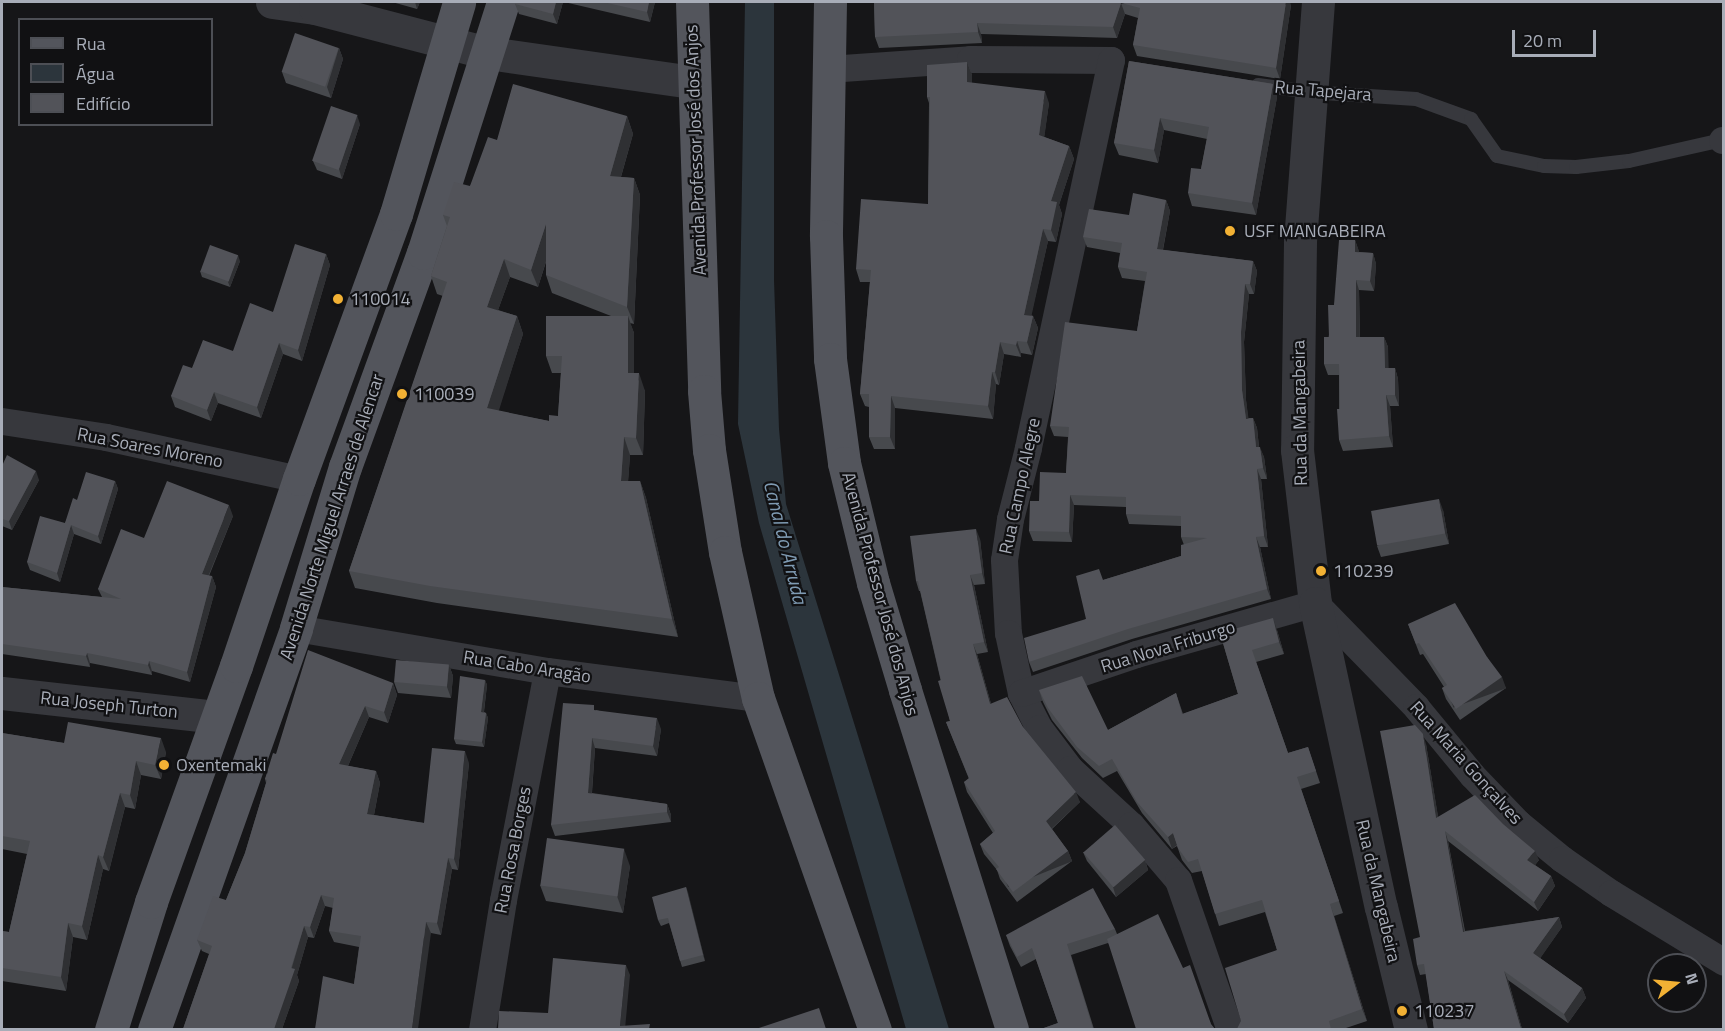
<!DOCTYPE html>
<meta charset="utf-8">
<style>
body{margin:0}
#map{position:relative;width:1725px;height:1031px;overflow:hidden;background:#161618;font-family:"Titillium Web",sans-serif}
div>[style]{position:absolute}
.water>*{inset:0;background:#2c353c}
.service>*{height:14px;margin:-7px;padding:0 7px;transform-origin:7px;border-radius:7px;background:#37383d}
.minor>*{height:27px;margin:-13.5px;padding:0 13.5px;transform-origin:13.5px;border-radius:13.5px;background:#37383d}
.tertiary>*{height:33px;margin:-16.5px;padding:0 16.5px;transform-origin:16.5px;border-radius:16.5px;background:#37383d}
.primary>*{height:33px;margin:-16.5px;padding:0 16.5px;transform-origin:16.5px;border-radius:16.5px;background:#53555c}
.wall>*{inset:0;background:#47494d}
.shaded-wall>*{inset:0;background:#2f3033;transform-origin:0 0}
.building>*{inset:0;background:#525359;transform-origin:0 0}
.dots>*{width:16px;height:16px;translate:-50% -50%;box-sizing:border-box;border:3px solid #111113;border-radius:50%}
span{translate:-50% -50%;white-space:nowrap;text-align:center;line-height:1.15;-webkit-text-stroke:4.5px #111113;paint-order:stroke}
.street-label{font-size:18px;color:#a8adb8}
.poi-label{font-size:18px;color:#a8adb8}
.left{translate:0 -50%;text-align:left}
.water-label{font-size:20px;color:#7f9bb3;font-style:italic}
.frame{position:absolute;inset:0;border:3px solid #a8adb8;pointer-events:none}
.legend{position:absolute;left:18px;top:18px;width:195px;height:108px;box-sizing:border-box;background:#111113;border:2px solid #4d4f55;margin:0;padding:8px 10px;list-style:none;font-size:18px;color:#a8adb8}
.legend li{display:flex;align-items:center;gap:12px;height:30px}
.legend b{width:30px;border:2px solid #4d4f55}
.north{position:absolute;left:1647px;top:953px;width:60px;height:60px;box-sizing:border-box;background:#111113;border:2px solid #4d4f55;border-radius:50%;rotate:74deg;font-size:16px;font-weight:700;line-height:24px;text-align:center;color:#a8adb8}
.north::after{content:'';display:block;margin:auto;width:21px;height:27px;background:#f2b134;clip-path:polygon(50% 0,100% 100%,50% 72%,0 100%)}
.scale{position:absolute;left:1512px;top:30px;width:84px;height:27px;box-sizing:border-box;border:3px solid #a8adb8;border-top:0;padding-left:8px;font-size:18px;line-height:21px;white-space:nowrap;color:#a8adb8;-webkit-text-stroke:4px #111113;paint-order:stroke}
</style>
<div id="map">
<div class="water">
<i style="clip-path:polygon(745px 2px,774px 2px,774px 280px,779px 429px,786px 504px,949px 1029px,906px 1029px,759px 523px,738px 424px)"></i>
</div>
<div class="service">
<i style="left:1258px;top:85px;width:51px;rotate:7.8deg"></i>
<i style="left:1309px;top:92px;width:107px;rotate:3.7deg"></i>
<i style="left:1416px;top:99px;width:59px;rotate:20deg"></i>
<i style="left:1471px;top:119px;width:45px;rotate:54.9deg"></i>
<i style="left:1497px;top:156px;width:48px;rotate:12deg"></i>
<i style="left:1544px;top:166px;width:32px;rotate:2deg"></i>
<i style="left:1576px;top:167px;width:53px;rotate:-6.5deg"></i>
<i style="left:1629px;top:161px;width:95px;rotate:-12.7deg"></i>
</div>
<div class="minor">
<i style="left:828px;top:69px;width:142px;rotate:-4deg"></i>
<i style="left:970px;top:59px;width:141px;rotate:0.4deg"></i>
<i style="left:1111px;top:60px;width:397px;rotate:102.1deg"></i>
<i style="left:1028px;top:448px;width:73px;rotate:104.2deg"></i>
<i style="left:1010px;top:519px;width:41px;rotate:98.3deg"></i>
<i style="left:1004px;top:560px;width:73px;rotate:86.9deg"></i>
<i style="left:1008px;top:633px;width:61px;rotate:77.8deg"></i>
<i style="left:1021px;top:693px;width:39px;rotate:63deg"></i>
<i style="left:1039px;top:728px;width:51px;rotate:52.9deg"></i>
<i style="left:1070px;top:769px;width:83px;rotate:42.6deg"></i>
<i style="left:1131px;top:825px;width:72px;rotate:49.5deg"></i>
<i style="left:1178px;top:880px;width:159px;rotate:70.9deg"></i>
<i style="left:1722px;top:140px;width:2px"></i>
<i style="left:2px;top:421px;width:105px;rotate:8.7deg"></i>
<i style="left:106px;top:437px;width:198px;rotate:12.3deg"></i>
<i style="left:296px;top:628px;width:255px;rotate:9.7deg"></i>
<i style="left:547px;top:671px;width:213px;rotate:7.3deg"></i>
<i style="left:1021px;top:693px;width:121px;rotate:-18.7deg"></i>
<i style="left:1136px;top:654px;width:186px;rotate:-15.9deg"></i>
<i style="left:1315px;top:603px;width:145px;rotate:45.8deg"></i>
<i style="left:1416px;top:707px;width:88px;rotate:50.5deg"></i>
<i style="left:1472px;top:775px;width:66px;rotate:46.2deg"></i>
<i style="left:1518px;top:823px;width:57px;rotate:39.3deg"></i>
<i style="left:1562px;top:859px;width:60px;rotate:34.8deg"></i>
<i style="left:1611px;top:893px;width:132px;rotate:31.4deg"></i>
<i style="left:482px;top:1030px;width:132px;rotate:-80.8deg"></i>
<i style="left:503px;top:900px;width:233px;rotate:-79.1deg"></i>
</div>
<div class="tertiary">
<i style="left:272px;top:2px;width:43px;rotate:7.9deg"></i>
<i style="left:315px;top:8px;width:179px;rotate:14.6deg"></i>
<i style="left:488px;top:53px;width:207px;rotate:8.1deg"></i>
<i style="left:1318px;top:2px;width:241px;rotate:94.3deg"></i>
<i style="left:1300px;top:242px;width:208px;rotate:90.8deg"></i>
<i style="left:1297px;top:450px;width:154px;rotate:83.3deg"></i>
<i style="left:1315px;top:603px;width:311px;rotate:77.8deg"></i>
<i style="left:1381px;top:907px;width:127px;rotate:76.3deg"></i>
<i style="left:2px;top:693px;width:215px;rotate:6.4deg"></i>
</div>
<div class="primary">
<i style="left:692px;top:2px;width:389px;rotate:88.2deg"></i>
<i style="left:704px;top:391px;width:59px;rotate:85.2deg"></i>
<i style="left:709px;top:450px;width:103px;rotate:81.1deg"></i>
<i style="left:725px;top:552px;width:150px;rotate:77.3deg"></i>
<i style="left:758px;top:698px;width:352px;rotate:70.6deg"></i>
<i style="left:830px;top:2px;width:234px;rotate:91deg"></i>
<i style="left:826px;top:236px;width:123px;rotate:88.1deg"></i>
<i style="left:830px;top:359px;width:105px;rotate:82.3deg"></i>
<i style="left:844px;top:463px;width:123px;rotate:76.4deg"></i>
<i style="left:873px;top:583px;width:112px;rotate:73.3deg"></i>
<i style="left:905px;top:690px;width:356px;rotate:72.5deg"></i>
<i style="left:111px;top:1030px;width:134px;rotate:-72.6deg"></i>
<i style="left:151px;top:902px;width:251px;rotate:-70.2deg"></i>
<i style="left:236px;top:666px;width:197px;rotate:-71.4deg"></i>
<i style="left:299px;top:479px;width:282px;rotate:-69.9deg"></i>
<i style="left:396px;top:214px;width:221px;rotate:-73.4deg"></i>
<i style="left:154px;top:1030px;width:426px;rotate:-70.5deg"></i>
<i style="left:296px;top:628px;width:168px;rotate:-73.1deg"></i>
<i style="left:345px;top:467px;width:228px;rotate:-70deg"></i>
<i style="left:423px;top:253px;width:263px;rotate:-72.3deg"></i>
</div>
<div class="wall">
<i style="clip-path:polygon(392px 2px,420px 2px,417px 9px)"></i>
<i style="clip-path:polygon(563px 2px,557px 24px,519px 14px,515px 4px)"></i>
<i style="clip-path:polygon(564px 2px,655px 2px,650px 22px)"></i>
<i style="clip-path:polygon(874px 2px,1291px 5px,1280px 79px,1137px 56px,1133px 45px,1138px 18px,1125px 14px,1117px 38px,981px 34px,982px 43px,879px 48px,875px 37px)"></i>
<i style="clip-path:polygon(339px 48px,343px 59px,331px 98px,286px 83px,282px 72px)"></i>
<i style="clip-path:polygon(1129px 61px,1273px 84px,1277px 97px,1256px 215px,1192px 206px,1188px 193px,1201px 169px,1207px 139px,1164px 130px,1158px 163px,1119px 155px,1114px 143px)"></i>
<i style="clip-path:polygon(967px 62px,972px 75px,972px 83px,1049px 103px,1044px 137px,1069px 146px,1074px 159px,1059px 205px,1062px 214px,1056px 242px,1048px 241px,1031px 315px,1033px 316px,1038px 328px,1032px 355px,1021px 353px,1021px 357px,1004px 354px,999px 385px,996px 384px,993px 419px,895px 408px,895px 449px,874px 449px,869px 437px,869px 407px,865px 406px,860px 394px,870px 282px,860px 282px,856px 269px,928px 204px,929px 103px,927px 97px)"></i>
<i style="clip-path:polygon(evenodd,627px 116px,633px 134px,621px 177px,634px 178px,640px 195px,634px 324px,630px 323px,634px 333px,634px 373px,645px 391px,643px 455px,630px 455px,628px 481px,640px 481px,646px 498px,678px 637px,437px 603px,355px 588px,349px 571px,443px 296px,437px 294px,431px 276px,447px 226px,443px 215px,470px 186px,497px 140px,627px 116px,546px 262px,546px 275px,552px 293px,611px 316px,546px 356px,552px 373px,561px 373px,558px 416px,549px 421px,498px 411px,523px 334px,517px 316px,498px 310px,510px 277px,538px 287px,546px 262px)"></i>
<i style="clip-path:polygon(360px 124px,342px 179px,317px 170px,313px 161px)"></i>
<i style="clip-path:polygon(1166px 200px,1170px 211px,1163px 250px,1253px 261px,1257px 271px,1254px 294px,1249px 294px,1244px 342px,1246px 400px,1248px 418px,1253px 418px,1257px 428px,1259px 447px,1264px 457px,1267px 479px,1261px 479px,1268px 547px,1260px 547px,1271px 599px,1132px 639px,1033px 672px,1029px 662px,1086px 619px,1103px 580px,1181px 556px,1184px 545px,1181px 537px,1181px 526px,1129px 524px,1126px 514px,1126px 507px,1074px 505px,1072px 542px,1033px 541px,1029px 531px,1039px 501px,1066px 473px,1068px 437px,1054px 436px,1050px 426px,1137px 331px,1145px 281px,1122px 278px,1118px 267px,1120px 253px,1087px 247px,1083px 237px,1129px 215px)"></i>
<i style="clip-path:polygon(1355px 240px,1359px 252px,1373px 253px,1376px 264px,1374px 291px,1359px 290px,1360px 337px,1384px 337px,1388px 347px,1388px 368px,1395px 368px,1398px 379px,1399px 406px,1390px 406px,1393px 447px,1343px 451px,1339px 440px,1339px 375px,1328px 375px,1324px 364px,1334px 305px)"></i>
<i style="clip-path:polygon(326px 254px,330px 265px,302px 361px,283px 354px,261px 418px,218px 403px,211px 421px,175px 407px,171px 396px,192px 368px,233px 351px,273px 312px)"></i>
<i style="clip-path:polygon(240px 261px,230px 287px,202px 277px,200px 271px)"></i>
<i style="clip-path:polygon(2px 466px,39px 480px,12px 530px,2px 526px)"></i>
<i style="clip-path:polygon(115px 481px,118px 489px,101px 544px,74px 534px,60px 582px,30px 570px,27px 562px,65px 523px,77px 500px)"></i>
<i style="clip-path:polygon(1443px 510px,1449px 544px,1381px 557px,1377px 546px)"></i>
<i style="clip-path:polygon(233px 516px,209px 576px,212px 576px,216px 587px,190px 682px,152px 671px,152px 675px,90px 663px,90px 667px,2px 654px,2px 587px,102px 597px,98px 589px,144px 538px)"></i>
<i style="clip-path:polygon(980px 539px,985px 584px,974px 585px,988px 652px,977px 654px,991px 704px,1023px 727px,1080px 802px,1052px 829px,1068px 851px,1072px 861px,1017px 902px,1000px 879px,997px 870px,984px 854px,980px 844px,993px 833px,967px 792px,964px 782px,969px 779px,946px 722px,950px 721px,920px 591px,919px 591px,916px 581px)"></i>
<i style="clip-path:polygon(1408px 624px,1487px 657px,1506px 688px,1460px 720px,1446px 699px,1442px 688px,1444px 687px,1423px 654px,1420px 655px)"></i>
<i style="clip-path:polygon(1277px 630px,1284px 654px,1256px 662px,1288px 753px,1308px 747px,1320px 783px,1301px 789px,1343px 913px,1334px 916px,1367px 1021px,1343px 1029px,1235px 1029px,1237px 1029px,1277px 950px,1265px 912px,1219px 926px,1202px 871px,1192px 873px,1182px 860px,1177px 846px,1172px 849px,1142px 813px,1117px 771px,1103px 778px,1082px 758px,1052px 720px,1043px 702px,1039px 690px,1108px 730px,1176px 693px,1183px 714px,1238px 694px,1220px 633px)"></i>
<i style="clip-path:polygon(449px 665px,453px 676px,451px 698px,398px 693px,394px 682px)"></i>
<i style="clip-path:polygon(485px 680px,487px 685px,484px 712px,486px 713px,488px 718px,484px 747px,456px 744px,454px 739px)"></i>
<i style="clip-path:polygon(393px 683px,397px 695px,388px 723px,369px 717px,348px 766px,376px 771px,380px 783px,374px 815px,424px 823px,469px 763px,458px 870px,452px 869px,441px 935px,431px 933px,354px 984px,359px 947px,334px 942px,329px 931px,333px 908px,325px 906px,314px 938px,308px 937px,297px 975px,299px 981px,282px 1029px,183px 1029px,209px 954px,202px 951px,197px 940px,226px 900px,245px 853px,266px 783px,265px 779px,276px 754px)"></i>
<i style="clip-path:polygon(596px 710px,661px 729px,657px 756px,595px 748px,592px 793px,667px 804px,671px 815px,671px 822px,555px 836px,551px 825px)"></i>
<i style="clip-path:polygon(2px 733px,64px 743px,166px 752px,161px 779px,141px 775px,135px 809px,125px 807px,109px 871px,103px 869px,87px 940px,73px 937px,66px 991px,2px 981px,2px 931px,9px 932px,27px 854px,2px 849px)"></i>
<i style="clip-path:polygon(1426px 744px,1438px 817px,1539px 860px,1535px 865px,1551px 876px,1555px 886px,1538px 911px,1448px 841px,1465px 931px,1559px 917px,1562px 927px,1540px 958px,1582px 988px,1586px 998px,1568px 1023px,1508px 980px,1522px 1029px,1434px 1029px,1426px 974px,1420px 975px,1417px 965px,1420px 937px)"></i>
<i style="clip-path:polygon(1083px 852px,1145px 860px,1148px 870px,1116px 897px,1087px 861px)"></i>
<i style="clip-path:polygon(630px 866px,623px 913px,546px 901px,540px 885px)"></i>
<i style="clip-path:polygon(686px 887px,705px 961px,682px 967px,669px 923px,661px 926px,658px 920px)"></i>
<i style="clip-path:polygon(1115px 929px,1117px 934px,1183px 968px,1211px 1024px,1108px 943px,1071px 955px,1094px 1029px,1041px 1029px,1058px 1023px,1036px 959px,1021px 967px,1010px 946px,1006px 935px)"></i>
</div>
<div class="shaded-wall">
<i style="clip-path:polygon(415px 2px,420px 2px,417px 9px)"></i>
<i style="clip-path:polygon(556px 2px,563px 2px,557px 24px,553px 14px)"></i>
<i style="clip-path:polygon(649px 2px,655px 2px,650px 22px,647px 12px)"></i>
<i style="clip-path:polygon(1286px 2px,1290px 2px,1291px 5px,1280px 79px,1276px 68px)"></i>
<i style="clip-path:polygon(1121px 3px,1125px 14px,1117px 38px,1113px 27px)"></i>
<i style="clip-path:polygon(977px 23px,981px 34px,982px 43px,978px 32px)"></i>
<i style="clip-path:polygon(339px 48px,343px 59px,331px 98px,327px 87px)"></i>
<i style="clip-path:polygon(967px 62px,972px 75px,972px 95px,967px 82px)"></i>
<i style="clip-path:polygon(1273px 84px,1277px 97px,1256px 215px,1252px 203px)"></i>
<i style="clip-path:polygon(1045px 91px,1049px 103px,1043px 147px,1039px 135px)"></i>
<i style="clip-path:polygon(357px 115px,360px 124px,342px 179px,339px 169px)"></i>
<i style="clip-path:polygon(627px 116px,633px 134px,616px 194px,610px 176px)"></i>
<i style="clip-path:polygon(1160px 118px,1164px 130px,1158px 163px,1154px 150px)"></i>
<i style="clip-path:polygon(1069px 146px,1074px 159px,1059px 205px,1062px 214px,1056px 242px,1051px 230px,1051px 201px)"></i>
<i style="clip-path:polygon(634px 178px,640px 195px,634px 324px,627px 307px)"></i>
<i style="clip-path:polygon(1166px 200px,1170px 211px,1161px 259px,1157px 249px)"></i>
<i style="clip-path:polygon(546px 224px,552px 242px,538px 287px,531px 270px)"></i>
<i style="clip-path:polygon(1043px 229px,1048px 241px,1029px 327px,1024px 315px)"></i>
<i style="clip-path:polygon(1355px 240px,1359px 251px,1359px 262px,1355px 252px)"></i>
<i style="clip-path:polygon(1373px 253px,1376px 264px,1374px 291px,1370px 281px)"></i>
<i style="clip-path:polygon(326px 254px,330px 265px,302px 361px,298px 350px)"></i>
<i style="clip-path:polygon(238px 255px,240px 261px,230px 287px,228px 282px)"></i>
<i style="clip-path:polygon(504px 259px,510px 277px,493px 324px,487px 307px)"></i>
<i style="clip-path:polygon(1253px 261px,1257px 271px,1254px 294px,1250px 284px)"></i>
<i style="clip-path:polygon(1356px 280px,1359px 290px,1360px 347px,1356px 337px)"></i>
<i style="clip-path:polygon(1245px 284px,1249px 294px,1244px 342px,1246px 400px,1250px 429px,1246px 419px,1242px 390px,1241px 332px)"></i>
<i style="clip-path:polygon(517px 316px,523px 334px,494px 426px,487px 408px)"></i>
<i style="clip-path:polygon(628px 316px,634px 333px,634px 390px,628px 373px)"></i>
<i style="clip-path:polygon(1033px 316px,1038px 328px,1032px 355px,1027px 342px)"></i>
<i style="clip-path:polygon(1384px 337px,1388px 347px,1389px 379px,1385px 368px)"></i>
<i style="clip-path:polygon(1017px 341px,1021px 353px,1021px 357px,1016px 345px)"></i>
<i style="clip-path:polygon(1000px 342px,1004px 354px,999px 385px,995px 372px)"></i>
<i style="clip-path:polygon(279px 343px,283px 354px,261px 418px,257px 407px)"></i>
<i style="clip-path:polygon(1395px 368px,1398px 379px,1399px 406px,1395px 395px)"></i>
<i style="clip-path:polygon(992px 372px,996px 384px,993px 419px,988px 406px)"></i>
<i style="clip-path:polygon(639px 373px,645px 391px,643px 455px,636px 438px)"></i>
<i style="clip-path:polygon(214px 392px,218px 403px,211px 421px,207px 410px)"></i>
<i style="clip-path:polygon(1386px 395px,1390px 406px,1393px 447px,1389px 436px)"></i>
<i style="clip-path:polygon(891px 396px,895px 408px,895px 449px,890px 437px)"></i>
<i style="clip-path:polygon(1253px 418px,1257px 428px,1260px 457px,1256px 447px)"></i>
<i style="clip-path:polygon(624px 437px,630px 455px,627px 498px,621px 481px)"></i>
<i style="clip-path:polygon(1260px 447px,1264px 457px,1267px 479px,1263px 468px)"></i>
<i style="clip-path:polygon(1257px 469px,1261px 479px,1268px 547px,1264px 536px)"></i>
<i style="clip-path:polygon(36px 471px,39px 480px,12px 530px,9px 521px)"></i>
<i style="clip-path:polygon(115px 481px,118px 489px,101px 544px,98px 536px)"></i>
<i style="clip-path:polygon(640px 481px,646px 498px,678px 637px,672px 619px)"></i>
<i style="clip-path:polygon(1070px 495px,1074px 505px,1072px 542px,1069px 532px)"></i>
<i style="clip-path:polygon(1439px 499px,1443px 510px,1449px 544px,1445px 533px)"></i>
<i style="clip-path:polygon(229px 505px,233px 516px,205px 584px,202px 574px)"></i>
<i style="clip-path:polygon(71px 525px,74px 534px,60px 582px,57px 573px)"></i>
<i style="clip-path:polygon(976px 529px,980px 539px,985px 584px,982px 573px)"></i>
<i style="clip-path:polygon(1256px 537px,1260px 547px,1271px 599px,1267px 589px)"></i>
<i style="clip-path:polygon(970px 575px,974px 585px,988px 652px,984px 642px)"></i>
<i style="clip-path:polygon(212px 576px,216px 587px,190px 682px,187px 672px)"></i>
<i style="clip-path:polygon(1273px 618px,1277px 630px,1284px 654px,1279px 642px)"></i>
<i style="clip-path:polygon(973px 644px,977px 654px,994px 714px,990px 704px)"></i>
<i style="clip-path:polygon(87px 653px,90px 663px,90px 667px,86px 656px)"></i>
<i style="clip-path:polygon(149px 661px,152px 671px,152px 675px,148px 665px)"></i>
<i style="clip-path:polygon(449px 665px,453px 676px,451px 698px,447px 687px)"></i>
<i style="left:1502px;top:677px;width:12px;height:56px;rotate:70deg"></i>
<i style="clip-path:polygon(485px 680px,487px 685px,483px 718px,481px 712px)"></i>
<i style="clip-path:polygon(393px 683px,397px 695px,388px 723px,384px 712px)"></i>
<i style="clip-path:polygon(365px 706px,369px 717px,344px 775px,339px 764px)"></i>
<i style="clip-path:polygon(486px 713px,488px 718px,484px 747px,482px 742px)"></i>
<i style="clip-path:polygon(657px 718px,661px 729px,657px 756px,653px 746px)"></i>
<i style="clip-path:polygon(1423px 734px,1426px 744px,1440px 828px,1436px 818px)"></i>
<i style="clip-path:polygon(161px 738px,166px 752px,161px 779px,155px 765px)"></i>
<i style="clip-path:polygon(592px 738px,595px 748px,591px 803px,588px 793px)"></i>
<i style="clip-path:polygon(465px 751px,469px 763px,458px 870px,454px 859px)"></i>
<i style="clip-path:polygon(136px 761px,141px 775px,135px 809px,130px 795px)"></i>
<i style="clip-path:polygon(376px 771px,380px 783px,372px 825px,367px 814px)"></i>
<i style="clip-path:polygon(1076px 792px,1080px 802px,1049px 831px,1046px 821px)"></i>
<i style="clip-path:polygon(120px 793px,125px 807px,109px 871px,103px 857px)"></i>
<i style="clip-path:polygon(667px 804px,671px 815px,671px 822px,667px 812px)"></i>
<i style="clip-path:polygon(1445px 831px,1448px 841px,1466px 941px,1463px 932px)"></i>
<i style="clip-path:polygon(1173px 833px,1177px 845px,1172px 849px,1168px 837px)"></i>
<i style="clip-path:polygon(624px 849px,630px 866px,623px 913px,617px 896px)"></i>
<i style="left:1068px;top:851px;width:11px;height:69px;rotate:68deg"></i>
<i style="clip-path:polygon(1535px 851px,1539px 860px,1531px 870px,1527px 860px)"></i>
<i style="clip-path:polygon(98px 855px,103px 869px,87px 940px,82px 926px)"></i>
<i style="clip-path:polygon(448px 858px,452px 869px,441px 935px,437px 923px)"></i>
<i style="clip-path:polygon(1145px 860px,1148px 870px,1116px 897px,1113px 887px)"></i>
<i style="clip-path:polygon(1551px 876px,1555px 886px,1538px 911px,1534px 902px)"></i>
<i style="clip-path:polygon(686px 887px,688px 892px,705px 961px,703px 955px)"></i>
<i style="clip-path:polygon(321px 895px,325px 906px,314px 938px,310px 927px)"></i>
<i style="clip-path:polygon(1330px 904px,1334px 916px,1367px 1021px,1362px 1009px)"></i>
<i style="clip-path:polygon(1559px 917px,1562px 927px,1537px 963px,1533px 953px)"></i>
<i style="clip-path:polygon(426px 922px,431px 933px,418px 1029px,412px 1029px)"></i>
<i style="clip-path:polygon(68px 923px,73px 937px,66px 991px,61px 977px)"></i>
<i style="clip-path:polygon(304px 926px,308px 937px,297px 975px,299px 981px,282px 1029px,274px 1029px)"></i>
<i style="clip-path:polygon(626px 965px,630px 975px,625px 1029px,620px 1026px)"></i>
<i style="clip-path:polygon(1504px 971px,1508px 980px,1522px 1029px,1521px 1029px)"></i>
<i style="clip-path:polygon(1582px 988px,1586px 998px,1568px 1023px,1564px 1014px)"></i>
</div>
<div class="building">
<i style="clip-path:polygon(516px 2px,556px 2px,553px 14px,515px 4px)"></i>
<i style="clip-path:polygon(603px 2px,649px 2px,647px 12px)"></i>
<i style="clip-path:polygon(874px 2px,1286px 2px,1276px 68px,1133px 45px,1140px 8px,1121px 3px,1113px 27px,977px 23px,978px 32px,875px 37px)"></i>
<i style="left:295px;top:33px;width:46px;height:41px;rotate:19deg"></i>
<i style="clip-path:polygon(1129px 61px,1273px 84px,1252px 203px,1188px 193px,1191px 168px,1201px 169px,1209px 127px,1160px 118px,1154px 150px,1114px 143px)"></i>
<i style="clip-path:polygon(967px 62px,967px 82px,1045px 91px,1039px 135px,1069px 146px,1051px 201px,1057px 202px,1051px 230px,1043px 229px,1024px 315px,1033px 316px,1027px 342px,1017px 341px,1016px 345px,1000px 342px,995px 372px,992px 372px,988px 406px,891px 396px,890px 437px,869px 437px,869px 394px,860px 394px,871px 270px,856px 269px,861px 199px,928px 204px,930px 97px,927px 97px,927px 65px)"></i>
<i style="clip-path:polygon(513px 84px,627px 116px,610px 176px,634px 178px,627px 307px,546px 275px,546px 224px,531px 270px,504px 259px,487px 307px,517px 316px,487px 408px,549px 421px,549px 415px,558px 416px,562px 356px,546px 356px,546px 316px,628px 316px,628px 373px,639px 373px,636px 438px,624px 437px,621px 481px,640px 481px,672px 619px,430px 586px,349px 571px,447px 282px,431px 276px,450px 217px,443px 215px,454px 182px,470px 186px,488px 137px,497px 140px)"></i>
<i style="left:331px;top:106px;width:28px;height:58px;rotate:19deg"></i>
<i style="clip-path:polygon(1133px 193px,1166px 200px,1157px 249px,1253px 261px,1250px 284px,1245px 284px,1241px 332px,1242px 390px,1246px 419px,1253px 418px,1256px 447px,1260px 447px,1263px 468px,1257px 469px,1264px 536px,1256px 537px,1267px 589px,1128px 629px,1029px 662px,1024px 638px,1086px 619px,1076px 576px,1099px 569px,1103px 580px,1181px 556px,1181px 545px,1207px 538px,1181px 537px,1181px 516px,1126px 514px,1126px 497px,1070px 495px,1069px 532px,1029px 531px,1030px 501px,1039px 501px,1040px 472px,1066px 473px,1069px 427px,1050px 426px,1065px 322px,1137px 331px,1147px 272px,1118px 267px,1122px 243px,1083px 237px,1089px 209px,1129px 215px)"></i>
<i style="clip-path:polygon(1339px 240px,1355px 240px,1355px 252px,1373px 253px,1370px 281px,1356px 280px,1356px 337px,1384px 337px,1385px 368px,1395px 368px,1395px 395px,1386px 395px,1389px 436px,1339px 440px,1337px 409px,1340px 409px,1339px 364px,1324px 364px,1324px 337px,1329px 337px,1328px 305px,1334px 305px)"></i>
<i style="clip-path:polygon(295px 244px,326px 254px,298px 350px,279px 343px,257px 407px,214px 392px,207px 410px,171px 396px,183px 365px,192px 368px,203px 340px,233px 351px,250px 303px,273px 312px)"></i>
<i style="left:210px;top:245px;width:30px;height:28px;rotate:20deg"></i>
<i style="clip-path:polygon(7px 455px,36px 471px,9px 521px,2px 519px,2px 466px)"></i>
<i style="clip-path:polygon(86px 472px,115px 481px,98px 536px,71px 525px,57px 573px,27px 562px,40px 516px,65px 523px,73px 498px,77px 500px)"></i>
<i style="clip-path:polygon(167px 481px,229px 505px,202px 574px,212px 576px,187px 672px,149px 661px,148px 665px,87px 653px,86px 656px,2px 644px,2px 587px,121px 599px,98px 589px,121px 529px,144px 538px)"></i>
<i style="left:1439px;top:499px;width:35px;height:69px;rotate:80deg"></i>
<i style="clip-path:polygon(976px 529px,982px 573px,970px 575px,984px 642px,973px 644px,990px 704px,1007px 697px,1023px 727px,1076px 792px,1046px 821px,1068px 851px,1013px 892px,996px 869px,999px 867px,980px 844px,995px 831px,964px 782px,969px 778px,946px 722px,950px 721px,938px 681px,941px 680px,918px 581px,916px 581px,910px 536px)"></i>
<i style="clip-path:polygon(1455px 603px,1487px 657px,1502px 677px,1456px 709px,1442px 688px,1447px 685px,1419px 643px,1416px 644px,1408px 624px)"></i>
<i style="clip-path:polygon(1273px 618px,1279px 642px,1252px 650px,1288px 753px,1308px 747px,1316px 771px,1297px 777px,1339px 901px,1330px 904px,1362px 1009px,1329px 1021px,1331px 1029px,1235px 1029px,1237px 1029px,1241px 1021px,1225px 968px,1277px 950px,1262px 900px,1215px 914px,1198px 859px,1188px 862px,1178px 848px,1173px 833px,1168px 837px,1137px 802px,1112px 759px,1099px 766px,1077px 747px,1048px 708px,1039px 690px,1082px 676px,1108px 730px,1176px 693px,1182px 714px,1238px 694px,1220px 633px)"></i>
<i style="clip-path:polygon(308px 650px,393px 683px,384px 712px,365px 706px,339px 764px,376px 771px,367px 814px,424px 823px,432px 748px,465px 751px,454px 859px,448px 858px,437px 923px,426px 922px,412px 1029px,315px 1029px,323px 976px,354px 984px,361px 936px,329px 931px,334px 898px,321px 895px,310px 927px,304px 926px,291px 968px,295px 969px,274px 1029px,183px 1029px,212px 946px,197px 940px,213px 896px,226px 900px,245px 853px,267px 780px,265px 779px,273px 753px,276px 754px)"></i>
<i style="left:396px;top:660px;width:53px;height:22px;rotate:5deg"></i>
<i style="clip-path:polygon(460px 676px,485px 680px,481px 712px,486px 713px,482px 742px,454px 739px)"></i>
<i style="clip-path:polygon(563px 703px,594px 705px,594px 710px,657px 718px,653px 746px,592px 738px,588px 793px,667px 804px,667px 812px,551px 825px)"></i>
<i style="clip-path:polygon(68px 722px,161px 738px,155px 765px,136px 761px,130px 795px,120px 793px,103px 857px,98px 855px,82px 926px,68px 923px,61px 977px,2px 968px,2px 931px,9px 932px,30px 841px,2px 836px,2px 733px,64px 743px)"></i>
<i style="clip-path:polygon(1415px 725px,1423px 734px,1436px 818px,1475px 795px,1503px 824px,1535px 851px,1527px 860px,1551px 876px,1534px 902px,1445px 831px,1463px 932px,1559px 917px,1533px 953px,1582px 988px,1564px 1014px,1504px 971px,1521px 1029px,1484px 1029px,1484px 1028px,1473px 1029px,1434px 1029px,1424px 964px,1417px 965px,1413px 939px,1420px 937px,1380px 731px)"></i>
<i style="left:1115px;top:825px;width:46px;height:42px;rotate:49deg"></i>
<i style="left:547px;top:838px;width:78px;height:48px;rotate:8deg"></i>
<i style="clip-path:polygon(686px 887px,703px 955px,680px 961px,668px 918px,658px 920px,652px 897px)"></i>
<i style="clip-path:polygon(1093px 888px,1115px 929px,1067px 944px,1093px 1029px,1041px 1029px,1058px 1023px,1032px 948px,1017px 957px,1006px 935px)"></i>
<i style="clip-path:polygon(1158px 914px,1183px 968px,1190px 965px,1211px 1024px,1215px 1029px,1136px 1029px,1107px 939px)"></i>
<i style="clip-path:polygon(553px 958px,626px 965px,620px 1026px,650px 1024px,649px 1029px,498px 1029px,499px 1011px,548px 1013px)"></i>
<i style="clip-path:polygon(819px 1008px,826px 1029px,756px 1029px)"></i>
</div>
<div class="dots">
<i style="left:1230px;top:231px;background:#f2b134"></i>
<i style="left:338px;top:299px;background:#f2b134"></i>
<i style="left:402px;top:394px;background:#f2b134"></i>
<i style="left:1321px;top:571px;background:#f2b134"></i>
<i style="left:164px;top:765px;background:#f2b134"></i>
<i style="left:1402px;top:1011px;background:#f2b134"></i>
</div>
<div class="street-label">
<span style="left:1323px;top:91px;rotate:5deg">Rua Tapejara</span>
<span style="left:696px;top:150px;rotate:-92deg">Avenida Professor José dos Anjos</span>
<span style="left:1300px;top:413px;rotate:-91deg">Rua da Mangabeira</span>
<span style="left:150px;top:448px;rotate:11deg">Rua Soares Moreno</span>
<span style="left:1020px;top:486px;rotate:-78deg">Rua Campo Alegre</span>
<span style="left:332px;top:517px;rotate:-72deg">Avenida Norte Miguel Arraes de Alencar</span>
<span style="left:880px;top:594px;rotate:75deg">Avenida Professor José dos Anjos</span>
<span style="left:1168px;top:647px;rotate:-17deg">Rua Nova Friburgo</span>
<span style="left:527px;top:667px;rotate:9deg">Rua Cabo Aragão</span>
<span style="left:109px;top:705px;rotate:6deg">Rua Joseph Turton</span>
<span style="left:1466px;top:763px;rotate:48deg">Rua Maria Gonçalves</span>
<span style="left:513px;top:850px;rotate:-79deg">Rua Rosa Borges</span>
<span style="left:1378px;top:891px;rotate:77deg">Rua da Mangabeira</span>
</div>
<div class="poi-label">
<span class="left" style="left:1244px;top:231px">USF MANGABEIRA</span>
<span class="left" style="left:350px;top:299px">110014</span>
<span class="left" style="left:414px;top:394px">110039</span>
<span class="left" style="left:1333px;top:571px">110239</span>
<span class="left" style="left:176px;top:765px">Oxentemaki</span>
<span class="left" style="left:1414px;top:1011px">110237</span>
</div>
<div class="water-label">
<span style="left:786px;top:542px;rotate:76deg">Canal do Arruda</span>
</div>
<div class="frame"></div>
<ul class="legend">
<li><b style="height:8px;background:#53555c"></b>Rua</li>
<li><b style="height:16px;background:#2c353c"></b>Água</li>
<li><b style="height:16px;background:#525359"></b>Edifício</li>
</ul>
<div class="north">N</div>
<div class="scale">20 m</div>
</div>
